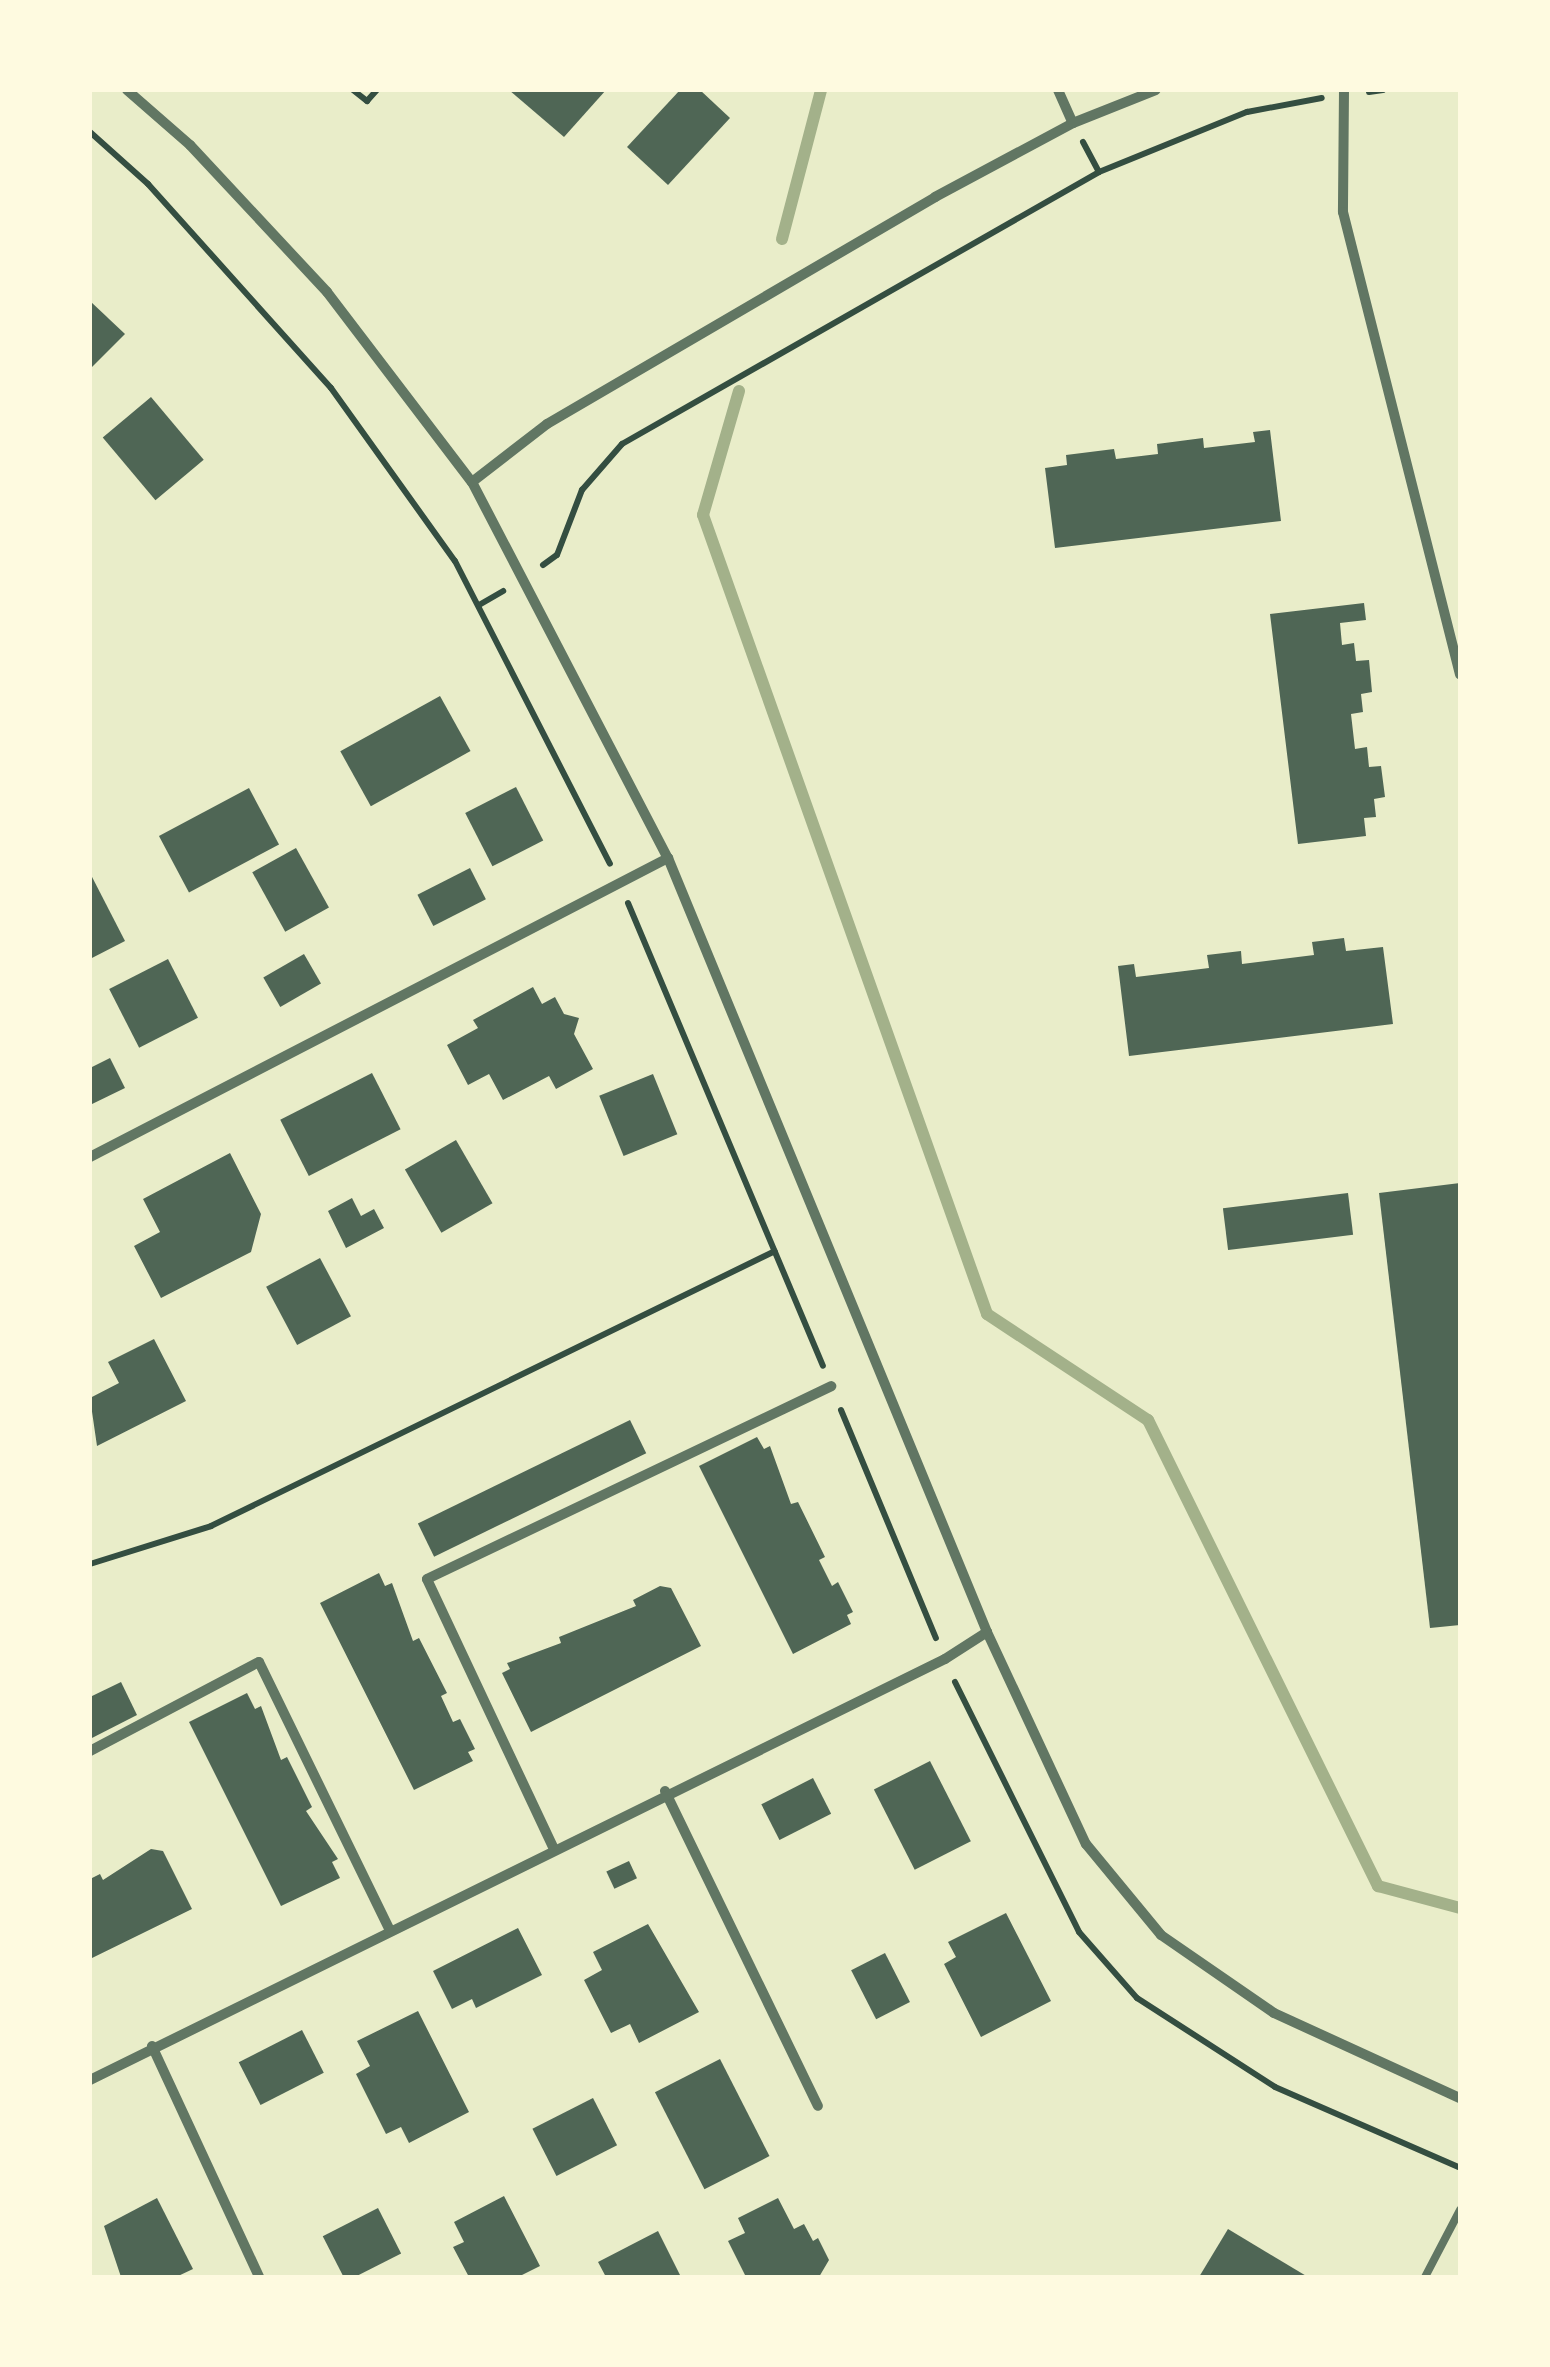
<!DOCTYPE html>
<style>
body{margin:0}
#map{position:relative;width:1550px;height:2367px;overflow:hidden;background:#e9edc9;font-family:Mulish,sans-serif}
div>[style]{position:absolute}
.stream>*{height:12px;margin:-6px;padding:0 6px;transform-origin:6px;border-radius:6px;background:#a3b18a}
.building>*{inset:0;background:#4f6655;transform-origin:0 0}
.path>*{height:6px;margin:-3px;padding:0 3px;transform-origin:3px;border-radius:3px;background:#344e41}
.service>*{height:8px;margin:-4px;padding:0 4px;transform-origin:4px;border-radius:4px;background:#617663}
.minor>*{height:10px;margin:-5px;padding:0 5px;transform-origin:5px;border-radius:5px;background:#617663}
span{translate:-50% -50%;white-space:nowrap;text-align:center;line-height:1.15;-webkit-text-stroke:9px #fefae0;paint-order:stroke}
.frame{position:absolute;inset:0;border:92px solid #fefae0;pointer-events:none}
</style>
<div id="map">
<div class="stream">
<i style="left:782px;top:239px;width:154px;rotate:-75.3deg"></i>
<i style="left:739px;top:391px;width:129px;rotate:106.2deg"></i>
<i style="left:703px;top:515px;width:848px;rotate:70.43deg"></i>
<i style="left:987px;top:1314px;width:193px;rotate:33.4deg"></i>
<i style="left:1148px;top:1420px;width:520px;rotate:63.73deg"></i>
<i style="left:1378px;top:1886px;width:85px;rotate:15deg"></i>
</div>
<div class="building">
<i style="clip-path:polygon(509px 90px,606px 90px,564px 137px)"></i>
<i style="clip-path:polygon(680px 90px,700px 90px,730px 118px,668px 185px,627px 147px)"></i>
<i style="clip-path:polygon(90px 301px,125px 334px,90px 369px)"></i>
<i style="left:151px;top:397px;width:82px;height:63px;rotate:50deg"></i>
<i style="clip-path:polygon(1270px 430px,1281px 521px,1055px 548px,1045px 468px,1067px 465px,1066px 455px,1114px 449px,1116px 459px,1158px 454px,1157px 444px,1203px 438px,1204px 448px,1255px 442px,1253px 432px)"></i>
<i style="clip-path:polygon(1364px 603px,1366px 620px,1340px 623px,1342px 645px,1354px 643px,1356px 661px,1369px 660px,1372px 692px,1361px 694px,1363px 712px,1351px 714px,1355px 749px,1367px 747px,1369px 767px,1381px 766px,1385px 797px,1374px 799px,1376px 817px,1364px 818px,1366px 836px,1298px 844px,1270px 614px)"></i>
<i style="left:440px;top:696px;width:63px;height:114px;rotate:61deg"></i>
<i style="left:516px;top:787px;width:60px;height:57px;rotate:63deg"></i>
<i style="left:249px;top:788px;width:64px;height:102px;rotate:62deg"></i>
<i style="left:296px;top:848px;width:68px;height:50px;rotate:61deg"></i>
<i style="left:470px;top:868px;width:35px;height:59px;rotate:63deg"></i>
<i style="clip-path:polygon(90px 873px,125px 941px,90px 959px)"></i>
<i style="clip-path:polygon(1344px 938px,1346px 951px,1383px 947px,1393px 1024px,1129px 1056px,1118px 966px,1134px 964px,1136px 977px,1209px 968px,1207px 955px,1241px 951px,1242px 964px,1314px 955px,1312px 942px)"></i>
<i style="left:304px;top:954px;width:34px;height:47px;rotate:60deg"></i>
<i style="left:168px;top:959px;width:66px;height:66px;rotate:63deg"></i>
<i style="clip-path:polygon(533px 987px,542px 1004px,555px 997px,564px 1014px,579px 1018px,574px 1034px,593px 1069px,556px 1089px,549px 1076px,503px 1100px,489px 1074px,468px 1085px,447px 1045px,478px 1028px,473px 1020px)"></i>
<i style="clip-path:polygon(110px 1058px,125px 1088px,90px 1105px,90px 1068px)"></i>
<i style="left:372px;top:1073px;width:63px;height:103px;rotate:63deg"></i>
<i style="left:653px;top:1074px;width:65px;height:58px;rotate:68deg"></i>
<i style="left:456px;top:1140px;width:73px;height:59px;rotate:60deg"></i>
<i style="clip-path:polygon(230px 1153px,261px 1214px,251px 1252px,161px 1298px,134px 1246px,160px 1232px,143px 1199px)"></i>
<i style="clip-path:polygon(1460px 1183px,1460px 1625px,1430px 1628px,1379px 1193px)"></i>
<i style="left:1348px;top:1193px;width:42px;height:126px;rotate:83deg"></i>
<i style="clip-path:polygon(352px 1198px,361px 1216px,374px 1209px,384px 1228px,346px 1248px,328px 1211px)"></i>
<i style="left:320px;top:1258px;width:66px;height:61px;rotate:62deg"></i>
<i style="clip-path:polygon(154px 1339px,186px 1401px,97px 1446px,90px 1398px,119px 1383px,108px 1362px)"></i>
<i style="left:630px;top:1420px;width:37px;height:236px;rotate:64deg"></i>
<i style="clip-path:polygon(757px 1437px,764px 1449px,770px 1446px,791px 1504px,798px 1502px,825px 1557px,819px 1560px,832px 1586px,838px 1582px,853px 1612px,847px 1615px,851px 1624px,793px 1654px,699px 1466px)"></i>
<i style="clip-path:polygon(379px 1573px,385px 1586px,392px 1583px,413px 1641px,419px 1638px,447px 1693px,441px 1696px,453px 1722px,460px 1719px,475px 1749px,468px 1752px,473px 1761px,414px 1790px,320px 1603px)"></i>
<i style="clip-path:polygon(660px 1586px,671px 1588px,701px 1646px,531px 1732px,502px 1673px,510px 1669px,507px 1663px,561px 1643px,559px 1637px,636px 1606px,633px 1600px)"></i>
<i style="clip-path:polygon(121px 1682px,137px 1715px,90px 1739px,90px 1697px)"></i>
<i style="clip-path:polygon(247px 1693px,255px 1709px,261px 1706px,281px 1760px,287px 1757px,312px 1807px,306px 1811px,338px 1859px,332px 1862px,340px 1878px,281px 1906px,189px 1722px)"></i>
<i style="left:930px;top:1761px;width:90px;height:63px;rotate:63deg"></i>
<i style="left:813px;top:1778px;width:40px;height:58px;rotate:63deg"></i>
<i style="clip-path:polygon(151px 1849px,163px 1851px,192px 1909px,90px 1959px,90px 1879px,100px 1874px,103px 1880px)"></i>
<i style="left:629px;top:1861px;width:19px;height:25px;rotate:65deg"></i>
<i style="clip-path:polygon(1006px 1913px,1051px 2001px,981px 2037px,944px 1964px,956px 1957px,948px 1942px)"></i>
<i style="clip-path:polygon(648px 1924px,699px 2012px,639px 2043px,630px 2024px,611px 2033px,584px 1980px,602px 1970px,593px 1952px)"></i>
<i style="clip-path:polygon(518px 1928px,542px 1975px,476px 2008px,472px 1999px,452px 2009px,433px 1971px)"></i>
<i style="left:885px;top:1953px;width:55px;height:38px;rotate:63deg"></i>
<i style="clip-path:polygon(418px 2011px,469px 2112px,409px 2143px,401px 2127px,386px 2134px,356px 2074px,370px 2066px,357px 2041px)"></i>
<i style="left:302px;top:2030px;width:48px;height:71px;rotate:63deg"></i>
<i style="left:720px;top:2059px;width:109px;height:73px;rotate:63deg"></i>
<i style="left:593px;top:2098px;width:53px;height:68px;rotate:63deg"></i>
<i style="clip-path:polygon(504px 2196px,540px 2266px,518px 2277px,469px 2277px,453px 2247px,464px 2242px,454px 2222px)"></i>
<i style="clip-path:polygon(157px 2198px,193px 2269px,176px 2277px,121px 2277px,104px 2226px)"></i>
<i style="clip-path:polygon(778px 2198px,794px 2229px,804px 2224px,813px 2241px,818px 2238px,829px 2260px,819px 2277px,746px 2277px,728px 2241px,745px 2233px,738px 2218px)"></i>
<i style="left:378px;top:2208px;width:51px;height:62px;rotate:63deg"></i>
<i style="clip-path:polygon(1228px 2229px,1308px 2277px,1199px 2277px)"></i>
<i style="clip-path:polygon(658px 2231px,681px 2277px,606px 2277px,598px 2262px)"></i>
</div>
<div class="path">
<i style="left:353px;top:90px;width:18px;rotate:38deg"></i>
<i style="left:367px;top:101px;width:15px;rotate:-48deg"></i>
<i style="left:1369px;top:92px;width:14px;rotate:-8deg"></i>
<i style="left:90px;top:132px;width:78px;rotate:41.9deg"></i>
<i style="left:148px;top:184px;width:274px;rotate:48.1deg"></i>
<i style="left:331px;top:388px;width:213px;rotate:54.4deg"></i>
<i style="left:455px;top:561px;width:340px;rotate:62.9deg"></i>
<i style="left:1083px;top:142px;width:34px;rotate:62deg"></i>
<i style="left:543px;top:565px;width:17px;rotate:-36deg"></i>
<i style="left:557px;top:555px;width:70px;rotate:-69deg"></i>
<i style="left:582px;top:490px;width:61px;rotate:-49deg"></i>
<i style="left:622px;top:444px;width:549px;rotate:-29.69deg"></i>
<i style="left:1099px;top:172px;width:160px;rotate:-22.1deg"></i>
<i style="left:1247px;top:112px;width:76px;rotate:-10.6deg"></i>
<i style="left:479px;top:605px;width:28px;rotate:-30deg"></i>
<i style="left:628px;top:903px;width:502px;rotate:67.16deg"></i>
<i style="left:841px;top:1410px;width:247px;rotate:67.4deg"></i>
<i style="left:90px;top:1564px;width:127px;rotate:-17.4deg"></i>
<i style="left:211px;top:1526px;width:627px;rotate:-25.99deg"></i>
<i style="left:955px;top:1682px;width:279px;rotate:63.6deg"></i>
<i style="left:1079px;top:1932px;width:88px;rotate:48.7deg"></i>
<i style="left:1137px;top:1998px;width:164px;rotate:32.8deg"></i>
<i style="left:1275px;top:2087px;width:202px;rotate:23.6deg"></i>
</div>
<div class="service">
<i style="left:1425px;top:2277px;width:76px;rotate:-62.4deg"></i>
</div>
<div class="minor">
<i style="left:127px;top:90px;width:84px;rotate:41.1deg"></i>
<i style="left:190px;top:145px;width:201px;rotate:47deg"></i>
<i style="left:327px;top:292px;width:239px;rotate:52.7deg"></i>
<i style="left:472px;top:482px;width:424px;rotate:62.5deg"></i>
<i style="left:668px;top:858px;width:837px;rotate:67.6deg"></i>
<i style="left:987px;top:1632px;width:234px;rotate:65deg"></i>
<i style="left:1086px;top:1844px;width:118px;rotate:50.5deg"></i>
<i style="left:1161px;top:1935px;width:137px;rotate:34.6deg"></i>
<i style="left:1274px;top:2013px;width:205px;rotate:24.6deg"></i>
<i style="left:1058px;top:90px;width:36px;rotate:66deg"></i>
<i style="left:1344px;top:90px;width:122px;rotate:90.5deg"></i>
<i style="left:1343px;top:212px;width:477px;rotate:75.8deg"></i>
<i style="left:472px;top:482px;width:95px;rotate:-37.7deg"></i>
<i style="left:547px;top:424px;width:450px;rotate:-30.3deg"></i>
<i style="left:935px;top:197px;width:157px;rotate:-28.2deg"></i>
<i style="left:1073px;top:123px;width:89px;rotate:-21.7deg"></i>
<i style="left:90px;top:1157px;width:651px;rotate:-27.35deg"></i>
<i style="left:90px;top:1751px;width:191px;rotate:-27.8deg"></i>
<i style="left:259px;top:1662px;width:296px;rotate:64deg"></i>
<i style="left:665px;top:1791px;width:350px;rotate:64.1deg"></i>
<i style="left:553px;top:1847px;width:296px;rotate:-115.2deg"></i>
<i style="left:427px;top:1579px;width:448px;rotate:-25.5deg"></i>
<i style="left:152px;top:2046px;width:255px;rotate:65.1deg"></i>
<i style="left:90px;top:2080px;width:953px;rotate:-26.22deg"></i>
<i style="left:945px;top:1659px;width:50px;rotate:-32.7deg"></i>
</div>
<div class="frame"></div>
</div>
